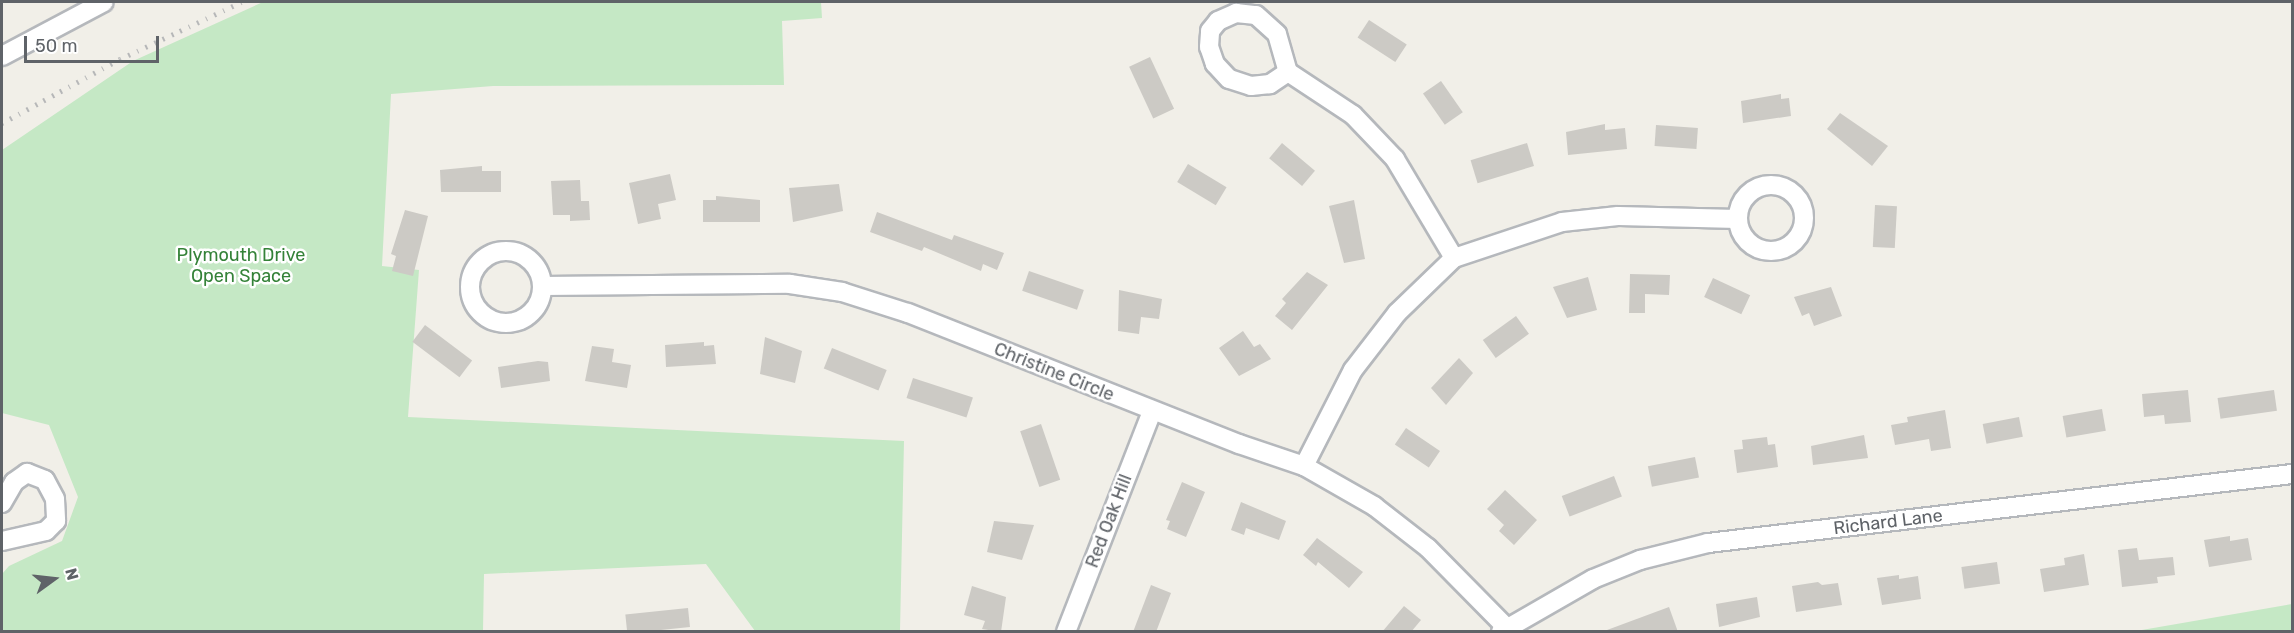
<!DOCTYPE html>
<style>
body{margin:0}
#map{position:relative;width:2294px;height:633px;overflow:hidden;background:#f1efe8;font-family:Rubik,sans-serif}
div>[style]{position:absolute}
.green>*{inset:0;background:#c5e8c5}
.building>*{inset:0;background:#cccac5;transform-origin:0 0}
.roads{filter:drop-shadow(2px 0 #b5b8bc) drop-shadow(-2px 0 #b5b8bc) drop-shadow(0 2px #b5b8bc) drop-shadow(0 -2px #b5b8bc)}
.street>*{height:18px;margin:-9px;padding:0 9px;transform-origin:9px;border-radius:9px;background:#fff}
.street>.ring{margin:-9px;padding:0;box-sizing:content-box;background:none;border:18px solid #fff;border-radius:50%}
.rail>*{height:4.5px;margin-top:-2.25px;transform-origin:0;background:repeating-linear-gradient(90deg,#b6b7b8 0 1.5px,transparent 0 9.5px)}
span{translate:-50% -50%;white-space:nowrap;text-align:center;line-height:1.15;-webkit-text-stroke:5px #fff;paint-order:stroke}
.park-label{font-size:18px;color:#348238}
.street-label{font-size:18px;color:#5f6368}
.frame{position:absolute;inset:0;border:3px solid #5f6368;pointer-events:none}
.north{position:absolute;left:24px;top:549px;width:60px;height:60px;-webkit-text-stroke:4px #fff;paint-order:stroke;rotate:75deg;font-size:16px;font-weight:700;line-height:24px;text-align:center;color:#5f6368}
.north::after{content:'';display:block;margin:auto;width:21px;height:27px;background:#5f6368;clip-path:polygon(50% 0,100% 100%,50% 72%,0 100%)}
.scale{position:absolute;left:24px;top:36px;width:135px;height:27px;box-sizing:border-box;border:3px solid #5f6368;border-top:0;padding-left:8px;font-size:18px;line-height:21px;white-space:nowrap;color:#5f6368;-webkit-text-stroke:4px #fff;paint-order:stroke}
</style>
<div id="map">
<div class="green">
<i style="clip-path:polygon(263px 2px,821px 2px,822px 18px,782px 21px,784px 85px,493px 86px,391px 94px,382px 266px,419px 270px,408px 417px,904px 441px,900px 631px,755px 631px,706px 564px,484px 574px,483px 631px,2px 631px,2px 574px,9px 566px,62px 541px,78px 497px,49px 425px,2px 413px,2px 150px,133px 61px)"></i>
<i style="clip-path:polygon(2292px 604px,2292px 631px,2136px 631px)"></i>
</div>
<div class="building">
<i style="left:1369px;top:20px;width:45px;height:21px;rotate:33deg"></i>
<i style="left:1150px;top:57px;width:57px;height:23px;rotate:65deg"></i>
<i style="left:1441px;top:81px;width:38px;height:22px;rotate:55deg"></i>
<i style="clip-path:polygon(1781px 94px,1781px 99px,1789px 98px,1791px 116px,1743px 123px,1741px 101px)"></i>
<i style="clip-path:polygon(1840px 113px,1888px 146px,1872px 166px,1827px 129px)"></i>
<i style="clip-path:polygon(1605px 124px,1605px 130px,1625px 128px,1627px 149px,1568px 155px,1566px 132px)"></i>
<i style="left:1656px;top:125px;width:42px;height:21px;rotate:4deg"></i>
<i style="left:1282px;top:143px;width:43px;height:20px;rotate:40deg"></i>
<i style="left:1527px;top:143px;width:24px;height:59px;rotate:73deg"></i>
<i style="left:1188px;top:164px;width:45px;height:21px;rotate:31deg"></i>
<i style="clip-path:polygon(482px 166px,482px 171px,501px 171px,501px 192px,441px 192px,440px 170px)"></i>
<i style="clip-path:polygon(670px 174px,676px 200px,658px 204px,661px 219px,638px 224px,629px 183px)"></i>
<i style="clip-path:polygon(580px 180px,581px 201px,589px 201px,590px 220px,570px 221px,570px 215px,553px 215px,551px 181px)"></i>
<i style="clip-path:polygon(839px 184px,843px 211px,793px 222px,789px 188px)"></i>
<i style="clip-path:polygon(716px 196px,760px 200px,760px 222px,703px 222px,703px 200px,716px 200px)"></i>
<i style="clip-path:polygon(1354px 200px,1365px 259px,1344px 263px,1329px 206px)"></i>
<i style="left:1875px;top:205px;width:22px;height:42px;rotate:3deg"></i>
<i style="clip-path:polygon(405px 210px,428px 216px,413px 276px,392px 271px,396px 256px,391px 254px)"></i>
<i style="clip-path:polygon(877px 212px,952px 240px,954px 235px,1004px 253px,997px 270px,983px 264px,981px 271px,924px 247px,922px 251px,870px 232px)"></i>
<i style="left:1029px;top:271px;width:58px;height:21px;rotate:19deg"></i>
<i style="clip-path:polygon(1307px 272px,1328px 285px,1292px 330px,1275px 316px,1286px 303px,1282px 299px)"></i>
<i style="clip-path:polygon(1630px 274px,1670px 275px,1669px 295px,1645px 294px,1645px 313px,1629px 313px)"></i>
<i style="clip-path:polygon(1588px 277px,1597px 310px,1567px 318px,1553px 287px)"></i>
<i style="left:1713px;top:278px;width:41px;height:21px;rotate:25deg"></i>
<i style="clip-path:polygon(1831px 287px,1842px 316px,1814px 326px,1809px 313px,1802px 316px,1794px 297px)"></i>
<i style="clip-path:polygon(1119px 290px,1162px 299px,1159px 319px,1141px 317px,1139px 334px,1118px 331px)"></i>
<i style="left:1516px;top:316px;width:22px;height:41px;rotate:54deg"></i>
<i style="left:425px;top:325px;width:59px;height:21px;rotate:37deg"></i>
<i style="clip-path:polygon(1243px 331px,1254px 347px,1260px 344px,1271px 359px,1239px 376px,1219px 348px)"></i>
<i style="clip-path:polygon(765px 337px,802px 351px,795px 383px,760px 374px)"></i>
<i style="clip-path:polygon(704px 342px,704px 346px,714px 345px,716px 364px,666px 367px,665px 345px)"></i>
<i style="clip-path:polygon(592px 346px,614px 349px,612px 362px,631px 365px,627px 388px,585px 381px)"></i>
<i style="left:832px;top:348px;width:59px;height:22px;rotate:22deg"></i>
<i style="clip-path:polygon(1459px 358px,1473px 373px,1446px 405px,1431px 388px)"></i>
<i style="clip-path:polygon(538px 361px,548px 362px,550px 381px,501px 388px,498px 367px)"></i>
<i style="left:913px;top:378px;width:63px;height:21px;rotate:18deg"></i>
<i style="clip-path:polygon(2188px 390px,2191px 422px,2165px 424px,2164px 415px,2144px 417px,2142px 394px)"></i>
<i style="left:2274px;top:390px;width:21px;height:57px;rotate:82deg"></i>
<i style="left:2102px;top:409px;width:22px;height:40px;rotate:80deg"></i>
<i style="clip-path:polygon(1945px 410px,1951px 448px,1931px 451px,1929px 439px,1895px 445px,1891px 425px,1908px 422px,1907px 417px)"></i>
<i style="left:2019px;top:417px;width:20px;height:37px;rotate:79deg"></i>
<i style="left:1041px;top:424px;width:59px;height:22px;rotate:71deg"></i>
<i style="left:1406px;top:428px;width:41px;height:20px;rotate:34deg"></i>
<i style="clip-path:polygon(1864px 435px,1868px 458px,1813px 465px,1811px 446px)"></i>
<i style="clip-path:polygon(1767px 437px,1768px 445px,1775px 444px,1778px 467px,1737px 473px,1734px 450px,1743px 449px,1742px 440px)"></i>
<i style="left:1695px;top:457px;width:21px;height:48px;rotate:79deg"></i>
<i style="left:1614px;top:476px;width:22px;height:56px;rotate:69deg"></i>
<i style="clip-path:polygon(1182px 482px,1205px 492px,1186px 537px,1167px 529px,1170px 521px,1166px 520px)"></i>
<i style="clip-path:polygon(1505px 490px,1537px 520px,1514px 545px,1499px 531px,1504px 525px,1487px 509px)"></i>
<i style="clip-path:polygon(1241px 502px,1286px 521px,1279px 540px,1246px 528px,1244px 535px,1231px 530px)"></i>
<i style="clip-path:polygon(994px 521px,1034px 525px,1022px 560px,987px 552px)"></i>
<i style="clip-path:polygon(2230px 536px,2230px 541px,2248px 538px,2252px 560px,2209px 567px,2204px 540px)"></i>
<i style="clip-path:polygon(1317px 538px,1363px 572px,1349px 588px,1318px 562px,1316px 566px,1303px 555px)"></i>
<i style="clip-path:polygon(2137px 548px,2139px 560px,2173px 557px,2175px 575px,2157px 577px,2158px 583px,2122px 587px,2118px 550px)"></i>
<i style="clip-path:polygon(2084px 554px,2089px 585px,2044px 592px,2040px 569px,2065px 565px,2064px 558px)"></i>
<i style="left:1997px;top:562px;width:22px;height:36px;rotate:82deg"></i>
<i style="clip-path:polygon(1899px 575px,1899px 579px,1918px 576px,1921px 599px,1882px 605px,1877px 578px)"></i>
<i style="clip-path:polygon(1818px 582px,1822px 585px,1838px 583px,1842px 605px,1796px 612px,1792px 586px)"></i>
<i style="clip-path:polygon(1151px 585px,1171px 593px,1156px 632px,1133px 632px)"></i>
<i style="clip-path:polygon(972px 586px,1006px 597px,1001px 632px,982px 629px,985px 621px,964px 615px)"></i>
<i style="clip-path:polygon(1757px 597px,1760px 617px,1719px 627px,1716px 604px)"></i>
<i style="clip-path:polygon(1404px 606px,1421px 620px,1411px 632px,1382px 632px)"></i>
<i style="clip-path:polygon(1669px 607px,1678px 632px,1607px 632px,1607px 630px)"></i>
<i style="left:688px;top:608px;width:19px;height:63px;rotate:84deg"></i>
</div>
<div class="roads">
<div class="street">
<i style="left:2px;top:56px;width:115px;rotate:-27.9deg"></i>
<i style="left:1288px;top:72px;width:22px;rotate:146deg"></i>
<i style="left:1270px;top:84px;width:19px;rotate:174deg"></i>
<i style="left:1251px;top:86px;width:23px;rotate:-162deg"></i>
<i style="left:1229px;top:79px;width:21px;rotate:-133deg"></i>
<i style="left:1215px;top:64px;width:18px;rotate:-109deg"></i>
<i style="left:1209px;top:47px;width:16px;rotate:-86deg"></i>
<i style="left:1210px;top:31px;width:13px;rotate:-51deg"></i>
<i style="left:1218px;top:21px;width:20px;rotate:-24deg"></i>
<i style="left:1236px;top:13px;width:20px;rotate:6deg"></i>
<i style="left:1256px;top:15px;width:28px;rotate:42deg"></i>
<i style="left:1277px;top:34px;width:40px;rotate:74deg"></i>
<i style="left:1288px;top:72px;width:78px;rotate:33.5deg"></i>
<i style="left:1353px;top:115px;width:61px;rotate:46.3deg"></i>
<i style="left:1395px;top:159px;width:115px;rotate:59.2deg"></i>
<i class="ring" style="left:1738px;top:185px;width:48px;height:48px"></i>
<i class="ring" style="left:470px;top:251px;width:54px;height:54px"></i>
<i style="left:542px;top:286px;width:248px;rotate:-0.5deg"></i>
<i style="left:790px;top:284px;width:53px;rotate:8.7deg"></i>
<i style="left:842px;top:292px;width:69px;rotate:17.7deg"></i>
<i style="left:908px;top:313px;width:356px;rotate:21.6deg"></i>
<i style="left:1239px;top:444px;width:69px;rotate:18.7deg"></i>
<i style="left:1304px;top:466px;width:81px;rotate:29.7deg"></i>
<i style="left:1374px;top:506px;width:68px;rotate:37.9deg"></i>
<i style="left:1428px;top:548px;width:111px;rotate:45.4deg"></i>
<i style="left:1304px;top:466px;width:108px;rotate:-63deg"></i>
<i style="left:1353px;top:370px;width:72px;rotate:-52.3deg"></i>
<i style="left:1397px;top:313px;width:79px;rotate:-44deg"></i>
<i style="left:1454px;top:258px;width:114px;rotate:-18.4deg"></i>
<i style="left:1562px;top:222px;width:56px;rotate:-6.1deg"></i>
<i style="left:1618px;top:216px;width:120px;rotate:1.4deg"></i>
<i style="left:2px;top:503px;width:24px;rotate:-60deg"></i>
<i style="left:14px;top:482px;width:16px;rotate:-35deg"></i>
<i style="left:27px;top:473px;width:19px;rotate:21deg"></i>
<i style="left:45px;top:480px;width:21px;rotate:62deg"></i>
<i style="left:55px;top:499px;width:22px;rotate:87deg"></i>
<i style="left:56px;top:521px;width:14px;rotate:135deg"></i>
<i style="left:46px;top:531px;width:45px;rotate:167.2deg"></i>
<i style="left:1066px;top:632px;width:237px;rotate:-68.7deg"></i>
<i style="left:1501px;top:632px;width:106px;rotate:-29.9deg"></i>
<i style="left:1593px;top:579px;width:51px;rotate:-22deg"></i>
<i style="left:1640px;top:560px;width:70px;rotate:-14deg"></i>
<i style="left:1708px;top:543px;width:588px;rotate:-6.74deg"></i>
</div>
</div>
<div class="rail">
<i style="left:2px;top:123px;width:134px;rotate:-28.5deg"></i>
<i style="left:120px;top:59px;width:134px;rotate:-25.2deg"></i>
</div>
<div class="park-label">
<span style="left:241px;top:266px">Plymouth Drive<br>Open Space</span>
</div>
<div class="street-label">
<span style="left:1054px;top:372px;rotate:22deg">Christine Circle</span>
<span style="left:1109px;top:521px;rotate:-69deg">Red Oak Hill</span>
<span style="left:1888px;top:522px;rotate:-7deg">Richard Lane</span>
</div>
<div class="frame"></div>
<div class="north">N</div>
<div class="scale">50 m</div>
</div>
